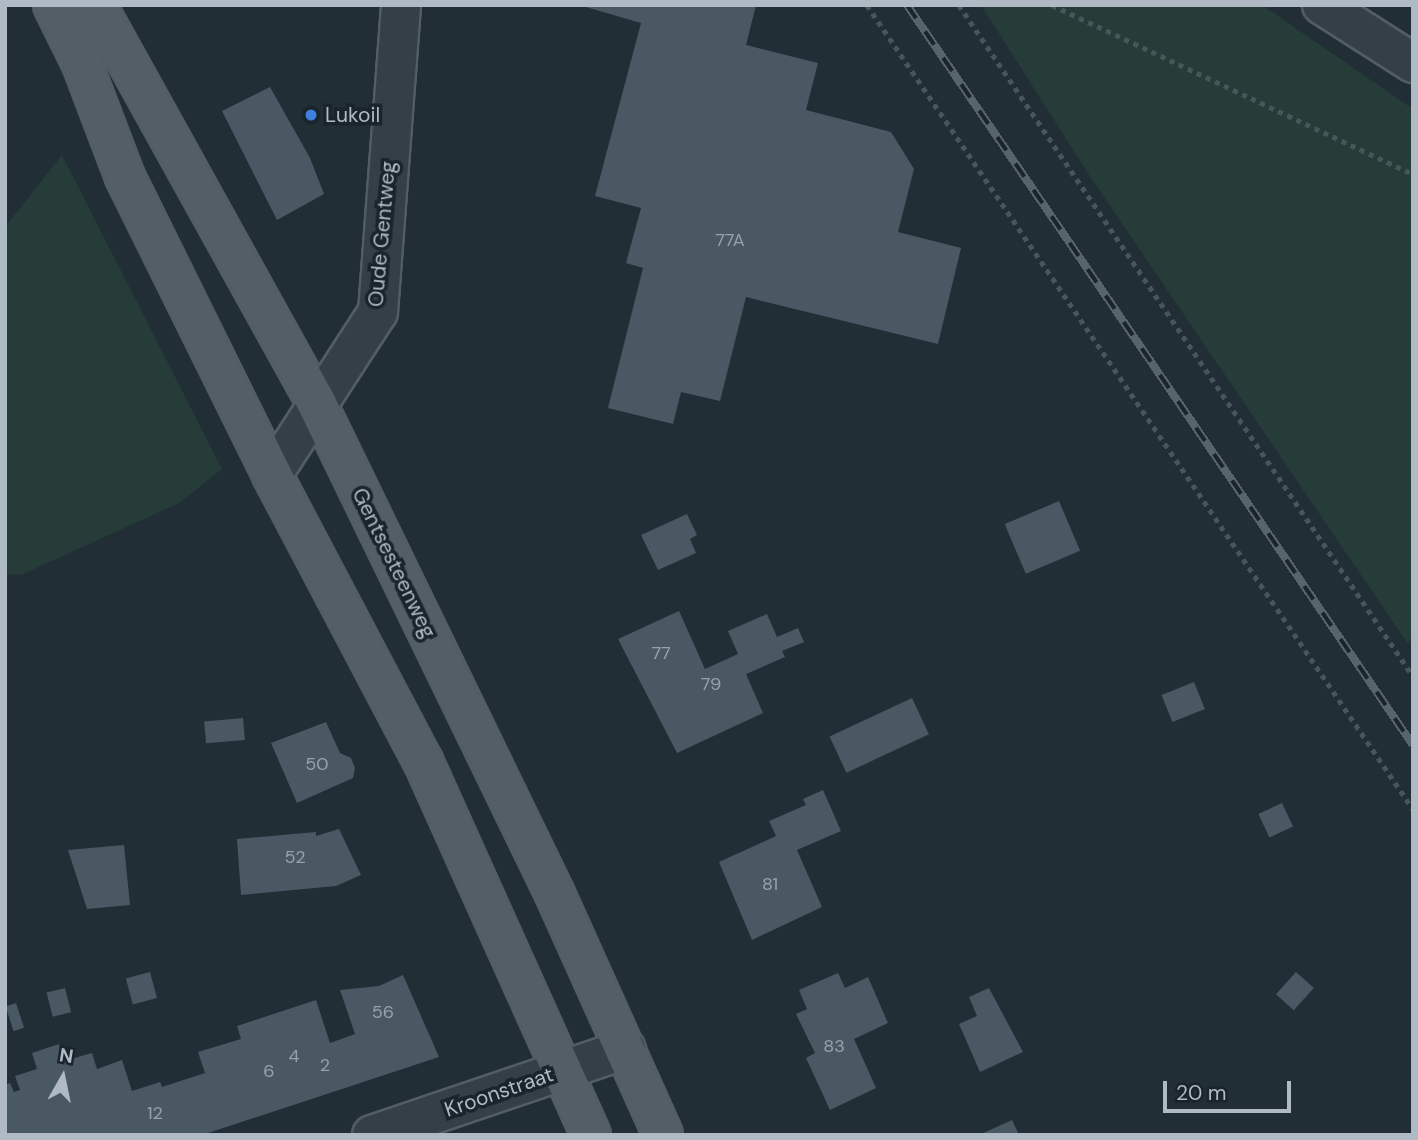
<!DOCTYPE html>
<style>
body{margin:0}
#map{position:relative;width:1418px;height:1140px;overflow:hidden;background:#212e36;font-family:"DM Sans",sans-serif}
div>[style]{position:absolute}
.green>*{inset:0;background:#263c39}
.building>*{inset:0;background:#495862;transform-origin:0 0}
.path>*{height:4.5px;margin-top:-2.25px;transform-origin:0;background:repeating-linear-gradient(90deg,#455858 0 5px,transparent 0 10px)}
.roads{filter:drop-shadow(2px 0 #525d65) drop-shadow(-2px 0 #525d65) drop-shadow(0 2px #525d65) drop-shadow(0 -2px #525d65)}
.street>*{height:38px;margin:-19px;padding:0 19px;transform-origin:19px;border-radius:19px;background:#353f47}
.primary>*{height:38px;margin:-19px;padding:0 19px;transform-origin:19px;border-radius:19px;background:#535e67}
.rail>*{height:8px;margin-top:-4px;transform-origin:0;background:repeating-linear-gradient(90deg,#1a242c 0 16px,#57646e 0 32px);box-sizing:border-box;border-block:2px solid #57646e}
.dots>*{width:19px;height:19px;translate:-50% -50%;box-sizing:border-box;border:4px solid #1a242c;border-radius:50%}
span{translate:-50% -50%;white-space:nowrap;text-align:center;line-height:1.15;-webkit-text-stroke:7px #1a242c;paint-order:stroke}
.number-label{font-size:18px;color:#96a2ac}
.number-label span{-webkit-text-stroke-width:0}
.poi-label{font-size:21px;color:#afbac4}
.left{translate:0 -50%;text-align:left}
.street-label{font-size:21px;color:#afbac4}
.frame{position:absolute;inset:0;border:7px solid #afbac4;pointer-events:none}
.north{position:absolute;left:28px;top:1042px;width:70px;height:70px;-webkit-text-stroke:5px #1a242c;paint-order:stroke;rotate:9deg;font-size:19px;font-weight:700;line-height:28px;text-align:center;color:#afbac4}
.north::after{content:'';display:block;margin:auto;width:24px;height:32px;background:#afbac4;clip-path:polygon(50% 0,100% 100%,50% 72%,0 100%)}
.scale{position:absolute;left:1163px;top:1081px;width:128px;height:32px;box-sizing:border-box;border:4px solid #afbac4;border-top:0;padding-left:9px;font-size:21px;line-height:24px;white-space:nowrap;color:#afbac4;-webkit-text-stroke:5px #1a242c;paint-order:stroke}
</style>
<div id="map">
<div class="green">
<i style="clip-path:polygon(981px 5px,1262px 5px,1413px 109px,1413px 634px,1408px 644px,1089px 175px)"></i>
<i style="clip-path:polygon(62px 155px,222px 469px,179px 503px,21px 575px,5px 574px,5px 227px)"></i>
</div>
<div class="building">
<i style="clip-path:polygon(579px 5px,756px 5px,746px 45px,818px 63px,806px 110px,891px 132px,914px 169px,898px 232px,961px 248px,938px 344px,746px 297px,720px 401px,681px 392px,673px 424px,608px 408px,643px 268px,626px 263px,641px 208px,595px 196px,641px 23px)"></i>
<i style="clip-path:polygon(270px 87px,310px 158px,324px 194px,277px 220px,222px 111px)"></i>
<i style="left:1059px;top:501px;width:54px;height:59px;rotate:67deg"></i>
<i style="clip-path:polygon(687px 514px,697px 535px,690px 539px,696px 553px,658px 570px,641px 535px)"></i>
<i style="clip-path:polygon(679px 611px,705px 669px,738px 654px,728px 631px,767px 614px,777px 637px,798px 628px,804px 642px,782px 651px,785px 657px,746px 674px,763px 713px,677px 753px,618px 639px)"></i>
<i style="left:1194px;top:682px;width:29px;height:35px;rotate:68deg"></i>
<i style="left:912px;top:698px;width:40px;height:91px;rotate:65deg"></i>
<i style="left:243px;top:718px;width:22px;height:39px;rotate:85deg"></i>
<i style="clip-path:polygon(326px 722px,340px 753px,351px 758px,355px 768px,353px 778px,297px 803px,271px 743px)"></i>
<i style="clip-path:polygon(823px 790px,841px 831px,797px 850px,822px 907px,752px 940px,719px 862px,776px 836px,769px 821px,806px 805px,803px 799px)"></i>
<i style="left:1282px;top:803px;width:26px;height:26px;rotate:65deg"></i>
<i style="clip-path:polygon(339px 829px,361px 875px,336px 886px,241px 895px,237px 839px,316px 832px,316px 836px)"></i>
<i style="clip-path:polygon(124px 845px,130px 905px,87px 909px,68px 850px)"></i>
<i style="left:150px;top:972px;width:27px;height:25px;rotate:75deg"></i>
<i style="left:1296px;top:972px;width:24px;height:30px;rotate:42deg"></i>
<i style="clip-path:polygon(838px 973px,845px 988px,868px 977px,888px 1023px,854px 1039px,876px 1088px,830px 1110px,806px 1058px,815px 1053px,796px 1014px,807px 1009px,799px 990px)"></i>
<i style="clip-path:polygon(403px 975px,439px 1057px,202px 1135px,5px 1135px,5px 1085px,10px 1083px,14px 1092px,20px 1090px,15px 1076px,37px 1069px,32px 1053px,59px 1044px,64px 1061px,92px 1053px,97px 1069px,122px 1060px,132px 1091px,160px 1082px,162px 1087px,205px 1073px,198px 1052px,241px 1039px,237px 1026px,316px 1000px,330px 1043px,355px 1034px,340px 990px,379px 986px)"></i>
<i style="left:65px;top:988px;width:25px;height:19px;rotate:76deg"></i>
<i style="clip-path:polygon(989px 988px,1023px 1052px,980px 1072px,959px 1024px,977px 1016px,969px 997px)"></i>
<i style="left:16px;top:1003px;width:26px;height:11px;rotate:72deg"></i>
<i style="clip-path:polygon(1012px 1120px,1019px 1135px,979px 1135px)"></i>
</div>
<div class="path">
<i style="left:867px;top:5px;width:972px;rotate:55.82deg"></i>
<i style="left:959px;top:5px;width:810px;rotate:55.92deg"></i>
<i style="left:1052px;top:5px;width:399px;rotate:25.1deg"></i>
</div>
<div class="roads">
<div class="street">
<i style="left:1322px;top:5px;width:108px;rotate:32.5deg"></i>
<i style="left:272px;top:475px;width:194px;rotate:-57deg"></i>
<i style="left:378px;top:312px;width:308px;rotate:-85.7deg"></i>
<i style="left:372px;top:1135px;width:268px;rotate:-18.7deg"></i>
</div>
<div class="primary">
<i style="left:53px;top:5px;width:66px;rotate:63.8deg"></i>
<i style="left:82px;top:64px;width:121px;rotate:69.2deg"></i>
<i style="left:125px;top:177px;width:332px;rotate:63.7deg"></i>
<i style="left:272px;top:475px;width:323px;rotate:62.2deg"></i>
<i style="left:423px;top:761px;width:410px;rotate:65.8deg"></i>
<i style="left:96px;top:5px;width:456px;rotate:61deg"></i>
<i style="left:317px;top:404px;width:543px;rotate:64.1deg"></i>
<i style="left:554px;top:892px;width:266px;rotate:65.8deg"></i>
</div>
</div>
<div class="rail">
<i style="left:907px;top:5px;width:896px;rotate:55.64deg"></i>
</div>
<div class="dots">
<i style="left:311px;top:115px;background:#3f7fe0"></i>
</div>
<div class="number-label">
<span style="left:730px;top:240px">77A</span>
<span style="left:661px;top:653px">77</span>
<span style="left:711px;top:684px">79</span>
<span style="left:317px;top:764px">50</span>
<span style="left:295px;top:857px">52</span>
<span style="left:770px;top:884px">81</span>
<span style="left:383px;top:1012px">56</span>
<span style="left:834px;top:1046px">83</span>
<span style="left:294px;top:1056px">4</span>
<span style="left:325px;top:1065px">2</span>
<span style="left:269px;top:1071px">6</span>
<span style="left:155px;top:1113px">12</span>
</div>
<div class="poi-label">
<span class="left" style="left:325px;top:115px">Lukoil</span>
</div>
<div class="street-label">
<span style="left:382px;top:234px;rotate:-85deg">Oude Gentweg</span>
<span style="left:394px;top:563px;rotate:64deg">Gentsesteenweg</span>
<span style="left:499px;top:1092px;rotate:-19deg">Kroonstraat</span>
</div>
<div class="frame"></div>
<div class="north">N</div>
<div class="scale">20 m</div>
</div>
